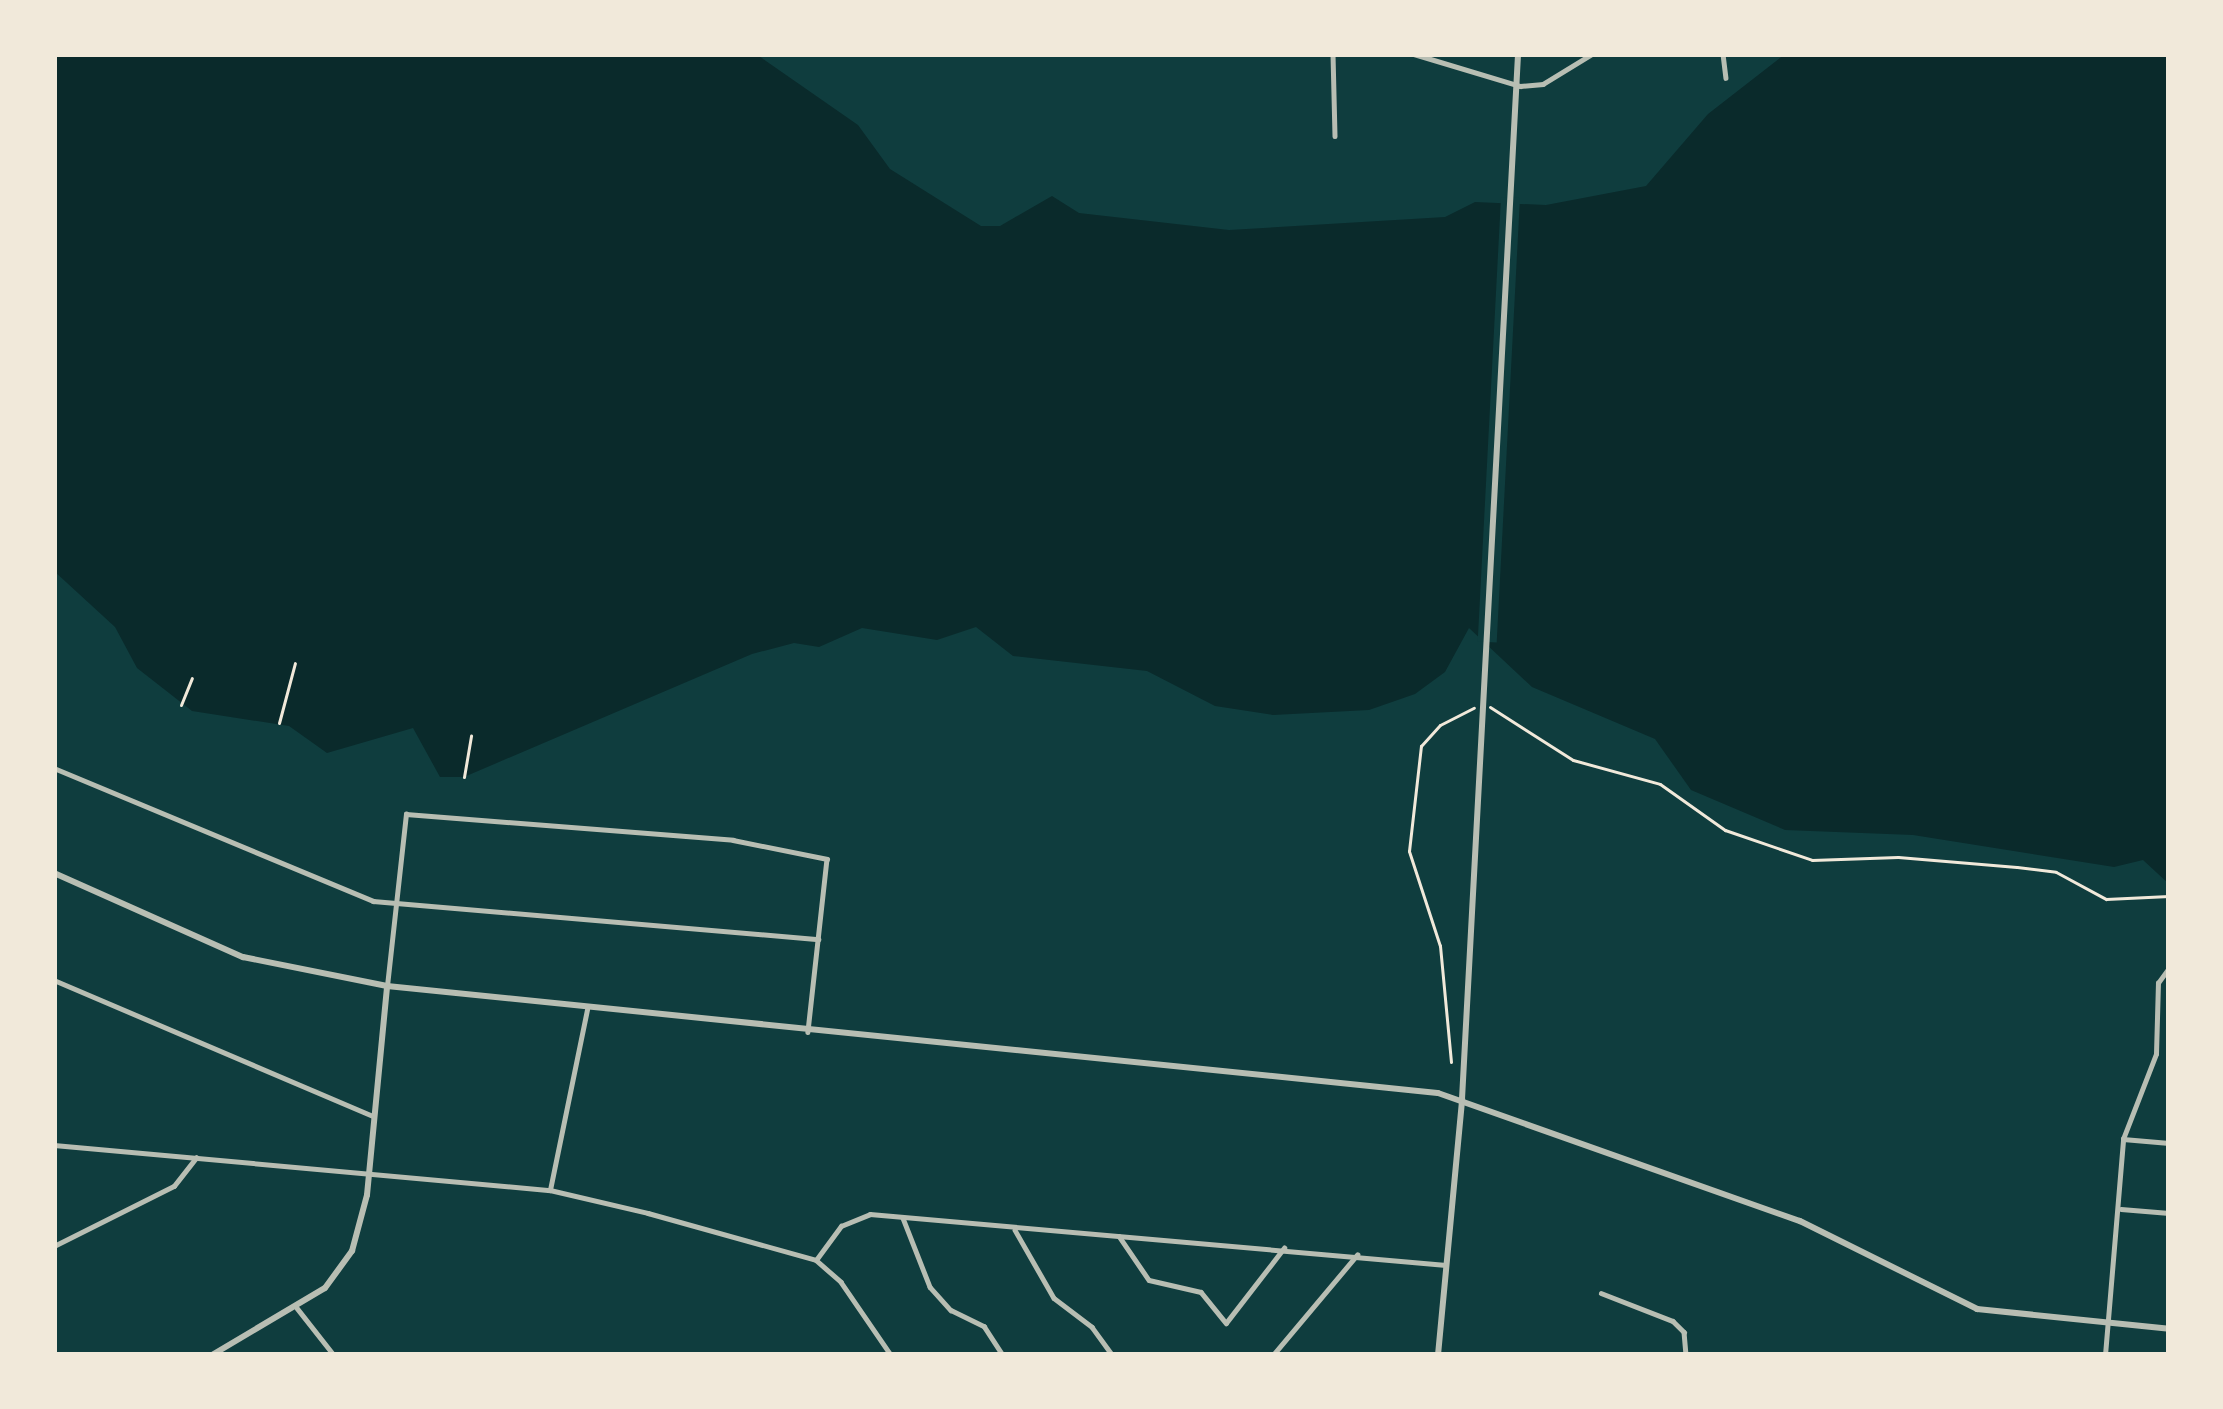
<!DOCTYPE html>
<style>
body{margin:0}
#map{position:relative;width:2223px;height:1409px;overflow:hidden;background:#0f3d3e;font-family:Overpass,sans-serif}
div>[style]{position:absolute}
.water>*{inset:0;background:#0a2a2b}
.pier>*{inset:0;background:#0f3d3e;transform-origin:0 0}
.path>*{height:3px;margin:-1.5px;padding:0 1.5px;transform-origin:1.5px;border-radius:1.5px;background:#f1e9da}
.minor>*{height:4.5px;margin:-2.25px;padding:0 2.25px;transform-origin:2.25px;border-radius:2.25px;background:#b8beb3}
.tertiary>*{height:6px;margin:-3px;padding:0 3px;transform-origin:3px;border-radius:3px;background:#b8beb3}
span{translate:-50% -50%;white-space:nowrap;text-align:center;line-height:1.15;-webkit-text-stroke:9px #f1e9da;paint-order:stroke}
.frame{position:absolute;inset:0;border:57px solid #f1e9da;pointer-events:none}
</style>
<div id="map">
<div class="water">
<i style="clip-path:polygon(54px 54px,756px 54px,858px 125px,890px 169px,981px 226px,1000px 226px,1052px 196px,1079px 213px,1229px 230px,1445px 217px,1475px 202px,1546px 205px,1646px 186px,1708px 114px,1785px 54px,2169px 54px,2169px 884px,2143px 860px,2114px 867px,1913px 835px,1785px 830px,1691px 790px,1655px 739px,1532px 687px,1469px 628px,1445px 672px,1415px 694px,1369px 710px,1273px 715px,1215px 706px,1147px 671px,1013px 656px,976px 627px,937px 640px,862px 628px,819px 647px,794px 643px,752px 654px,464px 777px,440px 777px,413px 728px,327px 753px,289px 726px,192px 711px,137px 668px,115px 627px,54px 571px)"></i>
</div>
<div class="pier">
<i style="left:1501px;top:197px;width:19px;height:445px;rotate:3deg"></i>
</div>
<div class="path">
<i style="left:181px;top:705px;width:29px;rotate:-68deg"></i>
<i style="left:1490px;top:707px;width:98px;rotate:32.6deg"></i>
<i style="left:1573px;top:760px;width:90px;rotate:15.4deg"></i>
<i style="left:1660px;top:784px;width:80px;rotate:35.3deg"></i>
<i style="left:1725px;top:830px;width:92px;rotate:19deg"></i>
<i style="left:1812px;top:860px;width:86px;rotate:-2deg"></i>
<i style="left:1898px;top:857px;width:119px;rotate:4.8deg"></i>
<i style="left:2017px;top:867px;width:39px;rotate:7deg"></i>
<i style="left:2056px;top:872px;width:57px;rotate:28.4deg"></i>
<i style="left:2106px;top:899px;width:63px;rotate:-2.7deg"></i>
<i style="left:279px;top:723px;width:62px;rotate:-75.1deg"></i>
<i style="left:464px;top:777px;width:42px;rotate:-80.3deg"></i>
<i style="left:1451px;top:1062px;width:117px;rotate:-95.4deg"></i>
<i style="left:1440px;top:946px;width:100px;rotate:-108.1deg"></i>
<i style="left:1409px;top:851px;width:106px;rotate:-83.5deg"></i>
<i style="left:1421px;top:746px;width:28px;rotate:-48deg"></i>
<i style="left:1440px;top:725px;width:38px;rotate:-27deg"></i>
</div>
<div class="minor">
<i style="left:1333px;top:54px;width:82px;rotate:88.6deg"></i>
<i style="left:1414px;top:54px;width:111px;rotate:16.8deg"></i>
<i style="left:1520px;top:86px;width:23px;rotate:-5deg"></i>
<i style="left:1543px;top:84px;width:57px;rotate:-31.5deg"></i>
<i style="left:1723px;top:54px;width:24px;rotate:83deg"></i>
<i style="left:54px;top:768px;width:346px;rotate:22.6deg"></i>
<i style="left:373px;top:901px;width:447px;rotate:4.9deg"></i>
<i style="left:54px;top:980px;width:347px;rotate:23.1deg"></i>
<i style="left:387px;top:986px;width:173px;rotate:-83.7deg"></i>
<i style="left:406px;top:814px;width:328px;rotate:4.5deg"></i>
<i style="left:733px;top:840px;width:96px;rotate:11.4deg"></i>
<i style="left:827px;top:859px;width:174px;rotate:96.3deg"></i>
<i style="left:2123px;top:1139px;width:46px;rotate:5deg"></i>
<i style="left:54px;top:1145px;width:498px;rotate:5.2deg"></i>
<i style="left:550px;top:1190px;width:101px;rotate:13.2deg"></i>
<i style="left:648px;top:1213px;width:174px;rotate:15.6deg"></i>
<i style="left:816px;top:1260px;width:33px;rotate:41deg"></i>
<i style="left:841px;top:1282px;width:88px;rotate:55.6deg"></i>
<i style="left:550px;top:1190px;width:184px;rotate:-78.4deg"></i>
<i style="left:2121px;top:1209px;width:48px;rotate:4.8deg"></i>
<i style="left:903px;top:1218px;width:74px;rotate:68.6deg"></i>
<i style="left:930px;top:1287px;width:31px;rotate:48deg"></i>
<i style="left:951px;top:1310px;width:37px;rotate:26deg"></i>
<i style="left:984px;top:1326px;width:35px;rotate:57deg"></i>
<i style="left:1015px;top:1230px;width:78px;rotate:60.2deg"></i>
<i style="left:1054px;top:1298px;width:48px;rotate:37.3deg"></i>
<i style="left:1092px;top:1327px;width:34px;rotate:54deg"></i>
<i style="left:1119px;top:1236px;width:53px;rotate:55.7deg"></i>
<i style="left:1149px;top:1280px;width:53px;rotate:13deg"></i>
<i style="left:1201px;top:1292px;width:40px;rotate:51deg"></i>
<i style="left:1226px;top:1323px;width:95px;rotate:-52.3deg"></i>
<i style="left:54px;top:1246px;width:134px;rotate:-26.6deg"></i>
<i style="left:174px;top:1186px;width:36px;rotate:-52deg"></i>
<i style="left:816px;top:1260px;width:42px;rotate:-53.7deg"></i>
<i style="left:841px;top:1226px;width:31px;rotate:-22deg"></i>
<i style="left:870px;top:1214px;width:578px;rotate:5.06deg"></i>
<i style="left:1601px;top:1293px;width:77px;rotate:21.3deg"></i>
<i style="left:1673px;top:1321px;width:16px;rotate:45deg"></i>
<i style="left:1684px;top:1332px;width:23px;rotate:85deg"></i>
<i style="left:297px;top:1308px;width:60px;rotate:51.8deg"></i>
<i style="left:1273px;top:1355px;width:131px;rotate:-50deg"></i>
<i style="left:2105px;top:1355px;width:217px;rotate:-85.2deg"></i>
<i style="left:2123px;top:1139px;width:91px;rotate:-68.8deg"></i>
<i style="left:2156px;top:1054px;width:71px;rotate:-88.4deg"></i>
<i style="left:2158px;top:983px;width:19px;rotate:-54deg"></i>
</div>
<div class="tertiary">
<i style="left:54px;top:873px;width:207px;rotate:24deg"></i>
<i style="left:243px;top:957px;width:147px;rotate:11.4deg"></i>
<i style="left:387px;top:986px;width:1056px;rotate:5.81deg"></i>
<i style="left:1438px;top:1093px;width:384px;rotate:19.5deg"></i>
<i style="left:1800px;top:1221px;width:198px;rotate:26.4deg"></i>
<i style="left:1977px;top:1309px;width:193px;rotate:5.9deg"></i>
<i style="left:212px;top:1355px;width:131px;rotate:-30.7deg"></i>
<i style="left:325px;top:1288px;width:46px;rotate:-53.9deg"></i>
<i style="left:352px;top:1251px;width:58px;rotate:-75deg"></i>
<i style="left:367px;top:1195px;width:210px;rotate:-84.5deg"></i>
<i style="left:1438px;top:1355px;width:257px;rotate:-84.6deg"></i>
<i style="left:1462px;top:1099px;width:1046px;rotate:-86.93deg"></i>
</div>
<div class="frame"></div>
</div>
